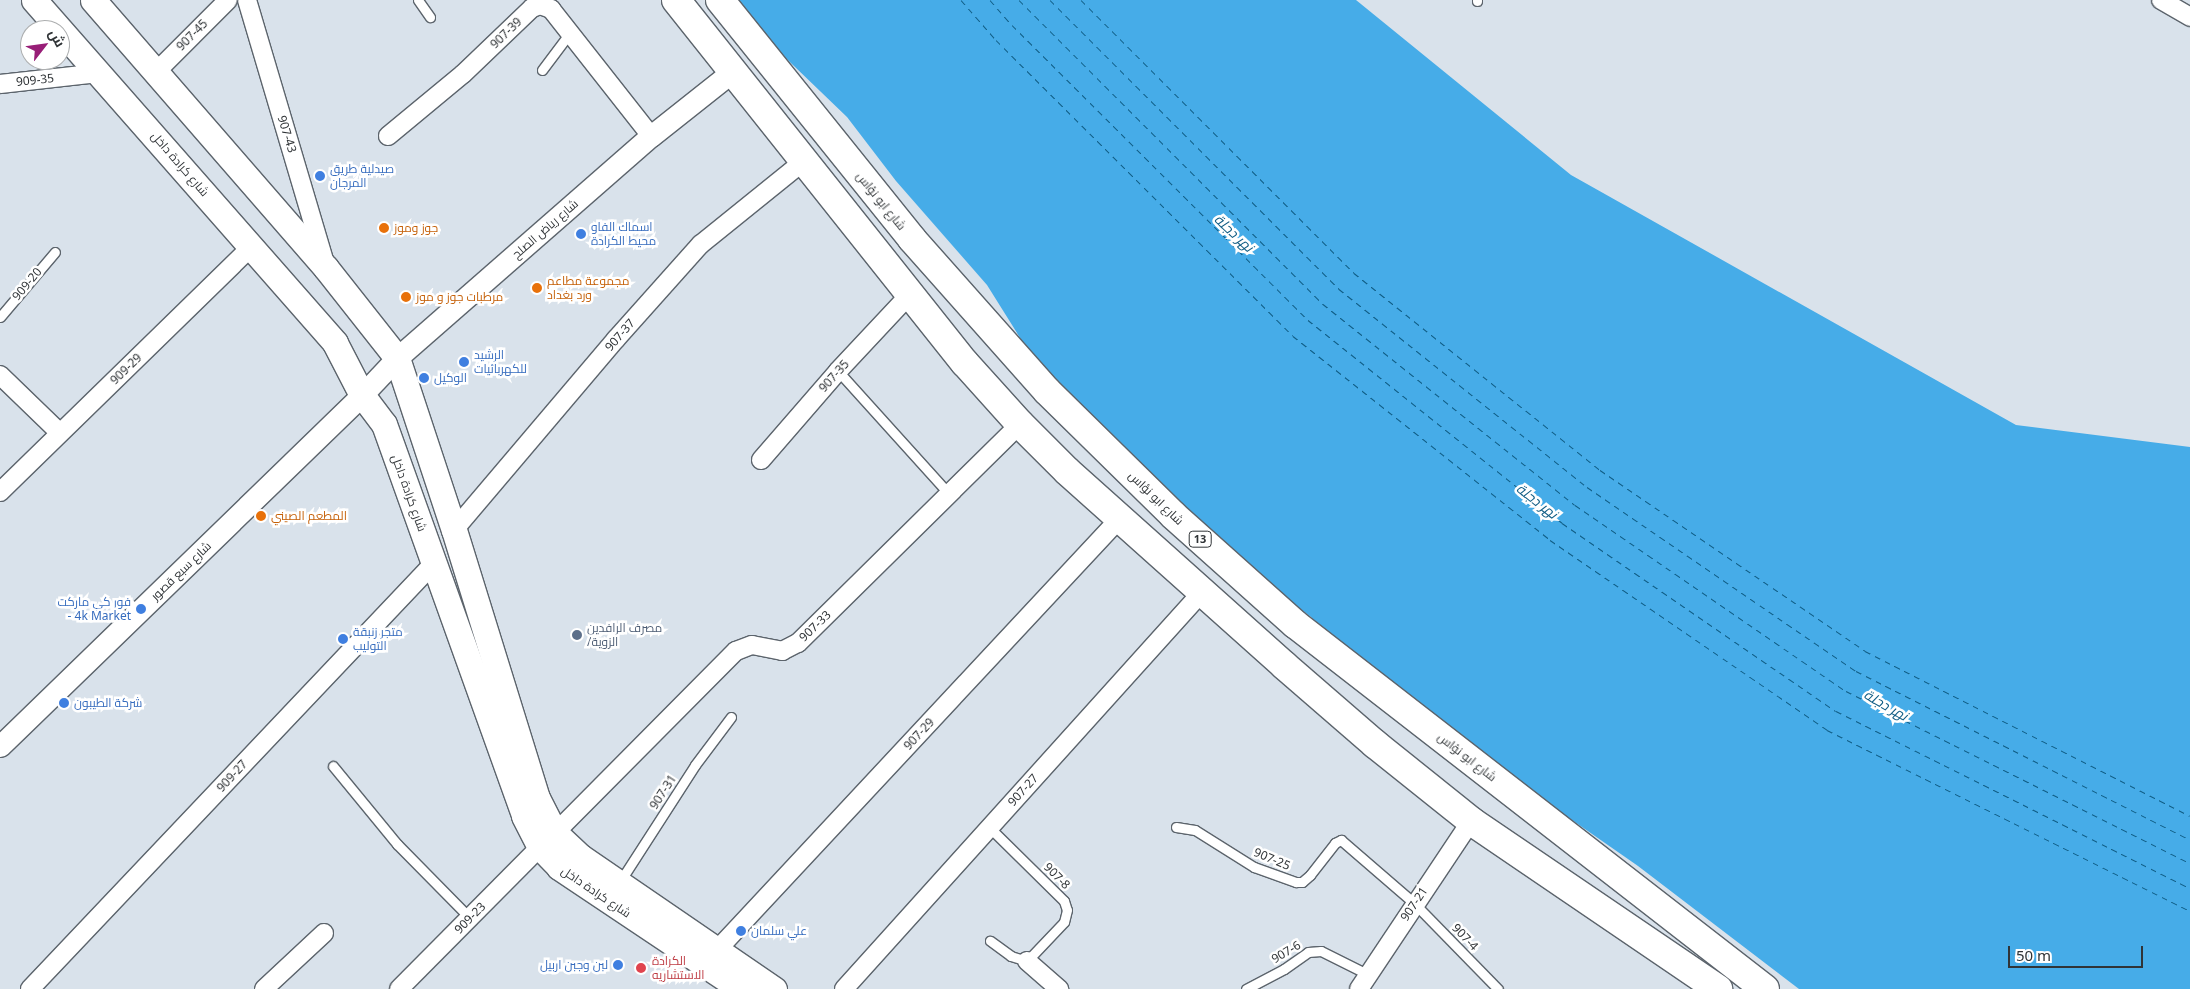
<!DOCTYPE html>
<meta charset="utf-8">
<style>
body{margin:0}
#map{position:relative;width:2190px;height:989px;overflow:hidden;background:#d9e2eb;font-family:"Noto Sans",Cairo,sans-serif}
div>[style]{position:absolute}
.water>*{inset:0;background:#46ace8}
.ferry>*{height:1px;margin-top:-0.5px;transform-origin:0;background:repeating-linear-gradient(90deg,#0f5c84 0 6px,transparent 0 11px)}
.roads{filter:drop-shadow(1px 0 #5c646c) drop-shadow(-1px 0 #5c646c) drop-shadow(0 1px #5c646c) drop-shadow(0 -1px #5c646c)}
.service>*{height:9px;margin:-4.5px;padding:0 4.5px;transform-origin:4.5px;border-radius:4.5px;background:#fff}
.minor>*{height:18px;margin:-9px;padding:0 9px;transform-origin:9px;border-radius:9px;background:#fff}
.tertiary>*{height:21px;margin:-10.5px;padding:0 10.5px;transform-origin:10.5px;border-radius:10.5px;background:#fff}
.secondary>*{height:25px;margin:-12.5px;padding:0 12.5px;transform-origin:12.5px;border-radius:12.5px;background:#fff}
.primary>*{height:28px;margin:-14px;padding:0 14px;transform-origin:14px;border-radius:14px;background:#fff}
.dots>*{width:14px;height:14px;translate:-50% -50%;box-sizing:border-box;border:2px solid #fff;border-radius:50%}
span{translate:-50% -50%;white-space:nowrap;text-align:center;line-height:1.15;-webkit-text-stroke:5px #fff;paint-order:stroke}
.shield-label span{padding:1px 4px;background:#fff;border:1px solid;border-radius:4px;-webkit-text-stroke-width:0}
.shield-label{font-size:11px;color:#303437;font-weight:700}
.street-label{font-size:12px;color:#303437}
.shop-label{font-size:12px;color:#366cbe}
.left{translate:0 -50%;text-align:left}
.right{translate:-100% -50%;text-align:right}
.food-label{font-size:12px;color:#c56008}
.service-label{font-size:12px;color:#4e5e75}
.health-label{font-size:12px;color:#be3a42}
.water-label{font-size:14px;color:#0f5c84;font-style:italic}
.north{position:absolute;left:20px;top:20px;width:50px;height:50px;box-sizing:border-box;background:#fff;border:1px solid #acaeaf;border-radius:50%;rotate:60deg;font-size:14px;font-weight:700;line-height:20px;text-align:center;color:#303437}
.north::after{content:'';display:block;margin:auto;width:18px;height:22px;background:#981e77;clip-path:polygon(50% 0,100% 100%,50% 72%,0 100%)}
.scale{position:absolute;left:2008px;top:946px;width:135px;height:22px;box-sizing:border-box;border:2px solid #303437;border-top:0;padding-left:6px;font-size:15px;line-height:18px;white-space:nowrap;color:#303437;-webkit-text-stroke:4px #fff;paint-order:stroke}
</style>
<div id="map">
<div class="water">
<i style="clip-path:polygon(729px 0,1356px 0,1571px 175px,2016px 425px,2190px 447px,2190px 989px,1799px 989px,1638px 866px,1526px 788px,1349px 652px,1311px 617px,1219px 547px,1037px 365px,987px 285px,896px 181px,847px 117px,741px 15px)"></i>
</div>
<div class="ferry">
<i style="left:961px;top:0;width:53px;rotate:48.8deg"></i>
<i style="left:996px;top:40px;width:419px;rotate:44.9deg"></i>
<i style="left:1293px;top:336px;width:328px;rotate:38.4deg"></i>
<i style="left:1550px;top:540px;width:336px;rotate:34.4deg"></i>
<i style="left:1827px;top:730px;width:406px;rotate:26.5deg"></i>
<i style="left:990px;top:0;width:33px;rotate:49deg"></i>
<i style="left:1012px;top:25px;width:418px;rotate:44.9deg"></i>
<i style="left:1308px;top:320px;width:325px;rotate:38.6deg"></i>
<i style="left:1562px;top:523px;width:332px;rotate:34.5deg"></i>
<i style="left:1836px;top:711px;width:396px;rotate:26.6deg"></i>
<i style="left:1019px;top:0;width:430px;rotate:45deg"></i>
<i style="left:1323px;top:304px;width:322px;rotate:38.6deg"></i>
<i style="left:1575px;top:505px;width:329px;rotate:34.5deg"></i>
<i style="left:1846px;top:691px;width:385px;rotate:26.6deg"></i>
<i style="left:1050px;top:0;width:409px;rotate:45deg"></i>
<i style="left:1339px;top:289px;width:317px;rotate:38.6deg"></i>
<i style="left:1587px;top:487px;width:326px;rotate:34.4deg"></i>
<i style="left:1856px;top:671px;width:374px;rotate:26.8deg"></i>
<i style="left:1081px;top:0;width:386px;rotate:45deg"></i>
<i style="left:1354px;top:273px;width:315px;rotate:38.7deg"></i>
<i style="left:1600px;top:470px;width:321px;rotate:34.3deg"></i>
<i style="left:1865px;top:651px;width:364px;rotate:26.9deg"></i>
</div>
<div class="roads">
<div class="service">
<i style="left:418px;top:0;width:21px;rotate:55deg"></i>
<i style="left:1477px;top:0;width:1px;rotate:90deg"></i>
<i style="left:542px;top:70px;width:45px;rotate:-53.1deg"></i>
<i style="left:0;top:317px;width:85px;rotate:-49.8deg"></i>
<i style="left:838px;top:371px;width:166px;rotate:47.9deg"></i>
<i style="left:333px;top:766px;width:101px;rotate:50.6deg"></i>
<i style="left:397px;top:844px;width:104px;rotate:45.4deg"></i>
<i style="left:1176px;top:827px;width:19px;rotate:9deg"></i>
<i style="left:1195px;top:830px;width:70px;rotate:32.1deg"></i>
<i style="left:1254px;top:867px;width:45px;rotate:19.7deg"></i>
<i style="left:1296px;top:882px;width:6px"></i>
<i style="left:1302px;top:882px;width:11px;rotate:-41deg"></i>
<i style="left:1310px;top:875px;width:41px;rotate:-52deg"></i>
<i style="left:1335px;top:843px;width:7px;rotate:-27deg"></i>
<i style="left:1341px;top:840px;width:96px;rotate:40.8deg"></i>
<i style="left:1414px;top:903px;width:120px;rotate:45.7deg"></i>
<i style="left:990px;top:828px;width:104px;rotate:44.6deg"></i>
<i style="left:1064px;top:901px;width:9px;rotate:72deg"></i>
<i style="left:1067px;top:910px;width:12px;rotate:104deg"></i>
<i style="left:1064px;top:922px;width:54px;rotate:133.5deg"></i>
<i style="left:1027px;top:961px;width:17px;rotate:-163deg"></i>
<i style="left:1011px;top:956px;width:26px;rotate:-144deg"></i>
<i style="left:619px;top:883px;width:140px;rotate:-57.2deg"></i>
<i style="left:695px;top:765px;width:60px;rotate:-53.1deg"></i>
<i style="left:1246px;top:989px;width:43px;rotate:-27.8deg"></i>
<i style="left:1284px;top:969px;width:29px;rotate:-35deg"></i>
<i style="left:1308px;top:952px;width:13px;rotate:-4deg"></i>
<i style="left:1321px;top:951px;width:51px;rotate:26.6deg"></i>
</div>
<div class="minor">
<i style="left:247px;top:0;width:274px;rotate:73.5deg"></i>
<i style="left:2161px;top:0;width:34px;rotate:30deg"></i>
<i style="left:157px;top:71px;width:100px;rotate:-45deg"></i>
<i style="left:0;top:84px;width:101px;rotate:-6.3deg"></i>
<i style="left:388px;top:136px;width:97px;rotate:-39.6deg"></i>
<i style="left:463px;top:74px;width:95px;rotate:-43.7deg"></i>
<i style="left:532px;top:8px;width:9px;rotate:-21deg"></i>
<i style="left:540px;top:5px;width:12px;rotate:20deg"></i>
<i style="left:551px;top:9px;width:162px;rotate:51.8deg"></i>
<i style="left:0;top:375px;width:83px;rotate:44deg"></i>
<i style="left:761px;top:460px;width:118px;rotate:-49.1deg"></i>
<i style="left:838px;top:371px;width:105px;rotate:-46.9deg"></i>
<i style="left:0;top:492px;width:352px;rotate:-44.3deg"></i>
<i style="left:454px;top:530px;width:250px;rotate:-49.7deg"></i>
<i style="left:616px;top:339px;width:127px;rotate:-48.2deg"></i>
<i style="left:701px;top:244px;width:134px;rotate:-38.9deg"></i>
<i style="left:555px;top:833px;width:257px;rotate:-45.2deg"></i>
<i style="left:736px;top:651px;width:17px;rotate:-21deg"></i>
<i style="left:752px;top:645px;width:31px;rotate:11deg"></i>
<i style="left:782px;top:651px;width:18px;rotate:-27deg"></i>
<i style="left:798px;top:643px;width:312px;rotate:-44.6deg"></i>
<i style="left:718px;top:949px;width:589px;rotate:-46.99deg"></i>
<i style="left:1027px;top:961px;width:43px;rotate:41.2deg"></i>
<i style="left:30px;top:989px;width:587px;rotate:-46.52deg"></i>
<i style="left:264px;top:989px;width:82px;rotate:-43deg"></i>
<i style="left:399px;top:989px;width:200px;rotate:-45.2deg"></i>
<i style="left:844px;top:989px;width:535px;rotate:-47.96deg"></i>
<i style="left:1359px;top:989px;width:202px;rotate:-56.3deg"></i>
</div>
<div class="tertiary">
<i style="left:0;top:746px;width:504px;rotate:-44.12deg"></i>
<i style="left:362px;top:395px;width:51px;rotate:-46.6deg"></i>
<i style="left:397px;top:358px;width:337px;rotate:-41.2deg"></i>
<i style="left:651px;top:136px;width:105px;rotate:-38.4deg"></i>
</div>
<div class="secondary">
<i style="left:34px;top:0;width:456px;rotate:48.7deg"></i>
<i style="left:335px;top:343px;width:59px;rotate:62.6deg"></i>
<i style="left:362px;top:395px;width:36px;rotate:53deg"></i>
<i style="left:384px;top:424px;width:416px;rotate:70.3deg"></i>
<i style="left:524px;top:816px;width:35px;rotate:63deg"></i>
<i style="left:540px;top:847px;width:28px;rotate:46deg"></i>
<i style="left:559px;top:867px;width:219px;rotate:33.8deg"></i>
<i style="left:93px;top:0;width:355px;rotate:49deg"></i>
<i style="left:326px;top:268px;width:115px;rotate:51.7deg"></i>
<i style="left:397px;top:358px;width:181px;rotate:71.7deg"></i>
<i style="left:454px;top:530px;width:281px;rotate:72.8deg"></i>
<i style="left:537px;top:798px;width:39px;rotate:63deg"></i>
<i style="left:555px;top:833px;width:35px;rotate:43deg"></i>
<i style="left:581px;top:857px;width:234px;rotate:34.4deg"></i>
</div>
<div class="primary">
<i style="left:676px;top:0;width:464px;rotate:51.5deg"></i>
<i style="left:965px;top:363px;width:82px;rotate:48deg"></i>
<i style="left:1020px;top:424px;width:66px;rotate:45deg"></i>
<i style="left:1067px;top:471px;width:292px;rotate:41.8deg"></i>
<i style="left:1285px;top:666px;width:119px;rotate:40.9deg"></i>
<i style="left:1375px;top:744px;width:123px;rotate:38.7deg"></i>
<i style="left:1471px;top:821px;width:299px;rotate:34.2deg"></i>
<i style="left:720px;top:0;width:307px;rotate:51.2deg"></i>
<i style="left:912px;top:239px;width:203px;rotate:48.4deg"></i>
<i style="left:1047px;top:391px;width:177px;rotate:44.5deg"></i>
<i style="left:1173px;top:515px;width:164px;rotate:41.8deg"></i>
<i style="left:1295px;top:624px;width:595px;rotate:37.83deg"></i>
</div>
</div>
<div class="dots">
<i style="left:320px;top:176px;background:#3f7fe0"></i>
<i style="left:384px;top:228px;background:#e8710a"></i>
<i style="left:581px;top:234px;background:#3f7fe0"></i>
<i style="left:537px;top:288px;background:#e8710a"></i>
<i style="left:406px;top:297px;background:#e8710a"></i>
<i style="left:464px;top:362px;background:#3f7fe0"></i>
<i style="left:424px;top:378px;background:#3f7fe0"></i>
<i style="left:261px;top:516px;background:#e8710a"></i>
<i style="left:141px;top:609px;background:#3f7fe0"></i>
<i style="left:577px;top:635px;background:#5c6f8a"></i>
<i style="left:343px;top:639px;background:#3f7fe0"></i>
<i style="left:64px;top:703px;background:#3f7fe0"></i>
<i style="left:741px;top:931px;background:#3f7fe0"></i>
<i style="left:618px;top:965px;background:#3f7fe0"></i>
<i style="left:641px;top:968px;background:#e0444e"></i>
</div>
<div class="shield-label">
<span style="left:1200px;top:539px">13</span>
</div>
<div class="street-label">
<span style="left:506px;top:33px;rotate:-44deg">907-39</span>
<span style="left:192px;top:35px;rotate:-45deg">907-45</span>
<span style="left:35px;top:80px;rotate:-6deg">909-35</span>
<span style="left:287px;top:134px;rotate:73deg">907-43</span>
<span style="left:180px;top:164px;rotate:49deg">شارع كرادة داخل</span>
<span style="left:881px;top:201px;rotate:51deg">شارع ابو نؤاس</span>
<span style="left:545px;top:229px;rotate:-41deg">شارع رياض الصلح</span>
<span style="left:27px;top:284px;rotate:-50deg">909-20</span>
<span style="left:620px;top:335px;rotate:-49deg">907-37</span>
<span style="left:126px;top:369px;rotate:-44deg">909-29</span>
<span style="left:834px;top:376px;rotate:-48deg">907-35</span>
<span style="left:409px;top:493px;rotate:70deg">شارع كرادة داخل</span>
<span style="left:1156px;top:498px;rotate:44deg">شارع ابو نؤاس</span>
<span style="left:181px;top:571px;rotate:-44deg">شارع سبع قصور</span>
<span style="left:815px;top:626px;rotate:-44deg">907-33</span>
<span style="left:919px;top:734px;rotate:-47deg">907-29</span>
<span style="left:1467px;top:757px;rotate:38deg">شارع ابو نؤاس</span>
<span style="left:232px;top:776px;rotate:-47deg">909-27</span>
<span style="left:1023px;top:790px;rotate:-48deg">907-27</span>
<span style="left:663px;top:792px;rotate:-57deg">907-31</span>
<span style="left:1272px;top:859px;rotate:23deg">907-25</span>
<span style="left:1057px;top:876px;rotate:45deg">907-8</span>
<span style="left:596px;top:892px;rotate:34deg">شارع كرادة داخل</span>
<span style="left:1414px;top:904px;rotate:-56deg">907-21</span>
<span style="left:470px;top:918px;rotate:-45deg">909-23</span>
<span style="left:1465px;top:937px;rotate:46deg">907-4</span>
<span style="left:1286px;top:952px;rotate:-31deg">907-6</span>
</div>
<div class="shop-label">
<span class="left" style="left:330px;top:176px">صيدلية طريق<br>المرجان</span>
<span class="left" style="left:591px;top:234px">اسماك الفاو<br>محيط الكرادة</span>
<span class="left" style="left:474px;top:362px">الرشيد<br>للكهربائيات</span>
<span class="left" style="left:434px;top:378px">الوكيل</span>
<span class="right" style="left:131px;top:609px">فور كي ماركت<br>- 4k Market</span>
<span class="left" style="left:353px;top:639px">متجر زنبقة<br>التوليب</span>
<span class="left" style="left:74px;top:703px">شركة الطيبون</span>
<span class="left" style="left:751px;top:931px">علي سلمان</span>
<span class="right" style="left:608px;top:965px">لبن وجبن اربيل</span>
</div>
<div class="food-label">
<span class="left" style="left:394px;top:228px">جوز وموز</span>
<span class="left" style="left:547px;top:288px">مجموعة مطاعم<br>ورد بغداد</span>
<span class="left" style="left:416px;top:297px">مرطبات جوز و موز</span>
<span class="left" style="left:271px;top:516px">المطعم الصيني</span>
</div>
<div class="service-label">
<span class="left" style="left:587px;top:635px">مصرف الرافدين<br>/الزوية</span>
</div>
<div class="health-label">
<span class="left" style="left:652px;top:968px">الكرادة<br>الاستشاريه</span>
</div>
<div class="water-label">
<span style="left:1234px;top:233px;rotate:43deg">نهر دجلة</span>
<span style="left:1537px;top:501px;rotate:38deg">نهر دجلة</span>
<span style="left:1886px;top:705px;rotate:30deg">نهر دجلة</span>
</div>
<div class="north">ش</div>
<div class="scale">50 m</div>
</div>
